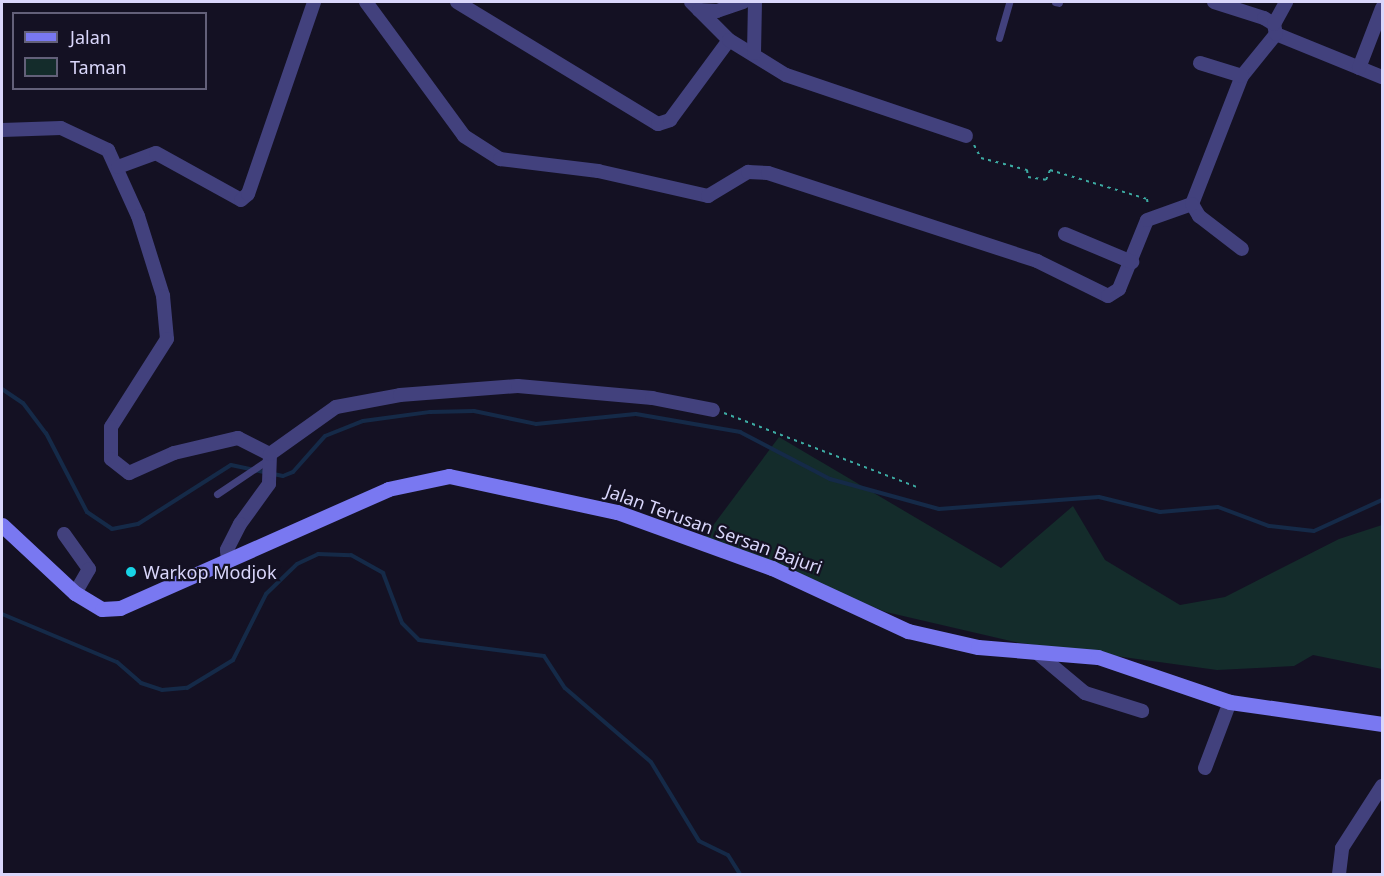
<!DOCTYPE html>
<style>
body{margin:0}
#map{position:relative;width:1384px;height:876px;overflow:hidden;background:#141123;font-family:"Noto Sans",sans-serif}
div>[style]{position:absolute}
.green>*{inset:0;background:#142c2b}
.stream>*{height:4px;margin:-2px;padding:0 2px;transform-origin:2px;border-radius:2px;background:#152a48}
.path>*{height:2px;margin-top:-1px;transform-origin:0;background:repeating-linear-gradient(90deg,#3caaa2 0 3px,transparent 0 7.5px)}
.lane>*{height:7px;margin:-3.5px;padding:0 3.5px;transform-origin:3.5px;border-radius:3.5px;background:#42417d}
.street>*{height:14px;margin:-7px;padding:0 7px;transform-origin:7px;border-radius:7px;background:#42417d}
.secondary>*{height:15px;margin:-7.5px;padding:0 7.5px;transform-origin:7.5px;border-radius:7.5px;background:#7978f1}
.dots>*{width:16px;height:16px;translate:-50% -50%;box-sizing:border-box;border:3px solid #141123;border-radius:50%}
span{translate:-50% -50%;white-space:nowrap;text-align:center;line-height:1.15;-webkit-text-stroke:4.5px #141123;paint-order:stroke}
.street-label{font-size:18px;color:#dad7fb}
.poi-label{font-size:18px;color:#dad7fb}
.left{translate:0 -50%;text-align:left}
.frame{position:absolute;inset:0;border:3px solid #dad7fb;pointer-events:none}
.legend{position:absolute;left:12px;top:12px;width:195px;height:78px;box-sizing:border-box;background:#141123;border:2px solid #636079;margin:0;padding:8px 10px;list-style:none;font-size:18px;color:#dad7fb}
.legend li{display:flex;align-items:center;gap:12px;height:30px}
.legend b{width:30px;border:2px solid #636079}
</style>
<div id="map">
<div class="green">
<i style="clip-path:polygon(779px 437px,1001px 568px,1073px 506px,1105px 560px,1180px 605px,1225px 597px,1339px 539px,1382px 525px,1382px 669px,1313px 655px,1294px 666px,1217px 670px,1015px 642px,886px 612px,703px 539px)"></i>
</div>
<div class="stream">
<i style="left:2px;top:389px;width:25px;rotate:34deg"></i>
<i style="left:23px;top:403px;width:38px;rotate:53deg"></i>
<i style="left:46px;top:433px;width:89px;rotate:62.6deg"></i>
<i style="left:87px;top:512px;width:30px;rotate:34deg"></i>
<i style="left:112px;top:529px;width:26px;rotate:-11deg"></i>
<i style="left:138px;top:524px;width:110px;rotate:-32.4deg"></i>
<i style="left:231px;top:465px;width:53px;rotate:11.9deg"></i>
<i style="left:283px;top:476px;width:11px;rotate:-22deg"></i>
<i style="left:293px;top:472px;width:48px;rotate:-48.4deg"></i>
<i style="left:325px;top:436px;width:41px;rotate:-21.5deg"></i>
<i style="left:363px;top:421px;width:68px;rotate:-7.7deg"></i>
<i style="left:430px;top:412px;width:44px;rotate:-1.3deg"></i>
<i style="left:474px;top:411px;width:63px;rotate:11.8deg"></i>
<i style="left:536px;top:424px;width:100px;rotate:-5.7deg"></i>
<i style="left:636px;top:414px;width:106px;rotate:9.8deg"></i>
<i style="left:740px;top:432px;width:102px;rotate:27.6deg"></i>
<i style="left:830px;top:479px;width:113px;rotate:15.4deg"></i>
<i style="left:939px;top:509px;width:160px;rotate:-4.3deg"></i>
<i style="left:1099px;top:497px;width:63px;rotate:13.8deg"></i>
<i style="left:1160px;top:512px;width:58px;rotate:-4.9deg"></i>
<i style="left:1218px;top:507px;width:54px;rotate:20.4deg"></i>
<i style="left:1269px;top:526px;width:45px;rotate:6.3deg"></i>
<i style="left:1314px;top:531px;width:75px;rotate:-24.5deg"></i>
<i style="left:2px;top:614px;width:125px;rotate:22.7deg"></i>
<i style="left:117px;top:662px;width:32px;rotate:41deg"></i>
<i style="left:141px;top:683px;width:22px;rotate:18deg"></i>
<i style="left:162px;top:690px;width:25px;rotate:-5deg"></i>
<i style="left:187px;top:688px;width:54px;rotate:-31.3deg"></i>
<i style="left:233px;top:660px;width:74px;rotate:-63.4deg"></i>
<i style="left:266px;top:594px;width:43px;rotate:-44.1deg"></i>
<i style="left:297px;top:564px;width:23px;rotate:-25deg"></i>
<i style="left:318px;top:554px;width:33px;rotate:2deg"></i>
<i style="left:351px;top:555px;width:37px;rotate:29deg"></i>
<i style="left:383px;top:573px;width:53px;rotate:69.2deg"></i>
<i style="left:402px;top:623px;width:24px;rotate:45deg"></i>
<i style="left:419px;top:640px;width:126px;rotate:7.3deg"></i>
<i style="left:544px;top:656px;width:38px;rotate:57deg"></i>
<i style="left:565px;top:688px;width:113px;rotate:40.7deg"></i>
<i style="left:651px;top:762px;width:92px;rotate:58.7deg"></i>
<i style="left:699px;top:841px;width:32px;rotate:26deg"></i>
<i style="left:728px;top:855px;width:22px;rotate:58deg"></i>
</div>
<div class="path">
<i style="left:974px;top:145px;width:15px;rotate:62deg"></i>
<i style="left:981px;top:158px;width:48px;rotate:14.6deg"></i>
<i style="left:1027px;top:170px;width:7px;rotate:82deg"></i>
<i style="left:1028px;top:177px;width:18px;rotate:9deg"></i>
<i style="left:1046px;top:180px;width:11px;rotate:-68deg"></i>
<i style="left:1050px;top:170px;width:101px;rotate:16.6deg"></i>
<i style="left:1147px;top:199px;width:7px;rotate:82deg"></i>
<i style="left:724px;top:413px;width:209px;rotate:21deg"></i>
</div>
<div class="lane">
<i style="left:1055px;top:2px;width:4px;rotate:14deg"></i>
<i style="left:999px;top:38px;width:37px;rotate:-74deg"></i>
<i style="left:217px;top:494px;width:63px;rotate:-33.9deg"></i>
</div>
<div class="street">
<i style="left:366px;top:2px;width:166px;rotate:53.8deg"></i>
<i style="left:464px;top:136px;width:43px;rotate:32.6deg"></i>
<i style="left:500px;top:159px;width:99px;rotate:7deg"></i>
<i style="left:598px;top:171px;width:113px;rotate:12.8deg"></i>
<i style="left:708px;top:196px;width:47px;rotate:-31deg"></i>
<i style="left:748px;top:172px;width:20px;rotate:3deg"></i>
<i style="left:768px;top:173px;width:283px;rotate:18.1deg"></i>
<i style="left:1037px;top:261px;width:79px;rotate:26.2deg"></i>
<i style="left:1108px;top:296px;width:13px;rotate:-32deg"></i>
<i style="left:1119px;top:289px;width:74px;rotate:-67.9deg"></i>
<i style="left:1147px;top:220px;width:48px;rotate:-19.6deg"></i>
<i style="left:1192px;top:204px;width:137px;rotate:-68.7deg"></i>
<i style="left:1242px;top:76px;width:54px;rotate:-51deg"></i>
<i style="left:1276px;top:34px;width:114px;rotate:22.1deg"></i>
<i style="left:457px;top:2px;width:235px;rotate:31.3deg"></i>
<i style="left:658px;top:124px;width:13px;rotate:-18deg"></i>
<i style="left:670px;top:120px;width:99px;rotate:-53.6deg"></i>
<i style="left:691px;top:2px;width:11px;rotate:45deg"></i>
<i style="left:699px;top:10px;width:18px;rotate:3deg"></i>
<i style="left:717px;top:11px;width:28px;rotate:-19deg"></i>
<i style="left:1214px;top:2px;width:52px;rotate:17.7deg"></i>
<i style="left:1264px;top:18px;width:12px;rotate:31deg"></i>
<i style="left:1274px;top:24px;width:10px;rotate:79deg"></i>
<i style="left:699px;top:10px;width:42px;rotate:45deg"></i>
<i style="left:729px;top:40px;width:67px;rotate:31.6deg"></i>
<i style="left:786px;top:75px;width:190px;rotate:18.7deg"></i>
<i style="left:1274px;top:24px;width:25px;rotate:-61deg"></i>
<i style="left:754px;top:53px;width:51px;rotate:-88.9deg"></i>
<i style="left:1200px;top:63px;width:44px;rotate:17.2deg"></i>
<i style="left:1359px;top:68px;width:64px;rotate:-69deg"></i>
<i style="left:2px;top:130px;width:59px;rotate:-1.9deg"></i>
<i style="left:61px;top:128px;width:52px;rotate:25.1deg"></i>
<i style="left:108px;top:150px;width:72px;rotate:65.6deg"></i>
<i style="left:138px;top:216px;width:84px;rotate:72.6deg"></i>
<i style="left:163px;top:296px;width:43px;rotate:84.7deg"></i>
<i style="left:167px;top:339px;width:104px;rotate:122.5deg"></i>
<i style="left:111px;top:427px;width:32px;rotate:90deg"></i>
<i style="left:111px;top:459px;width:23px;rotate:38deg"></i>
<i style="left:129px;top:473px;width:49px;rotate:-24deg"></i>
<i style="left:174px;top:453px;width:66px;rotate:-13.2deg"></i>
<i style="left:238px;top:438px;width:36px;rotate:27deg"></i>
<i style="left:270px;top:454px;width:30px;rotate:92deg"></i>
<i style="left:269px;top:484px;width:49px;rotate:125.9deg"></i>
<i style="left:240px;top:524px;width:29px;rotate:117deg"></i>
<i style="left:227px;top:550px;width:12px;rotate:85deg"></i>
<i style="left:118px;top:167px;width:40px;rotate:-20.2deg"></i>
<i style="left:156px;top:153px;width:97px;rotate:28.9deg"></i>
<i style="left:241px;top:200px;width:9px;rotate:-41deg"></i>
<i style="left:248px;top:194px;width:203px;rotate:-71deg"></i>
<i style="left:1192px;top:204px;width:14px;rotate:60deg"></i>
<i style="left:1199px;top:216px;width:54px;rotate:37.5deg"></i>
<i style="left:1065px;top:234px;width:73px;rotate:22.7deg"></i>
<i style="left:270px;top:454px;width:81px;rotate:-35.5deg"></i>
<i style="left:336px;top:407px;width:65px;rotate:-10.6deg"></i>
<i style="left:400px;top:395px;width:118px;rotate:-4.4deg"></i>
<i style="left:518px;top:386px;width:135px;rotate:5.1deg"></i>
<i style="left:652px;top:398px;width:62px;rotate:11.1deg"></i>
<i style="left:64px;top:534px;width:43px;rotate:54.5deg"></i>
<i style="left:89px;top:569px;width:28px;rotate:120deg"></i>
<i style="left:1036px;top:652px;width:64px;rotate:39.9deg"></i>
<i style="left:1085px;top:693px;width:60px;rotate:17.5deg"></i>
<i style="left:1205px;top:768px;width:71px;rotate:-69.3deg"></i>
<i style="left:1339px;top:874px;width:26px;rotate:-83deg"></i>
<i style="left:1342px;top:848px;width:74px;rotate:-57.2deg"></i>
</div>
<div class="secondary">
<i style="left:2px;top:525px;width:100px;rotate:43deg"></i>
<i style="left:75px;top:593px;width:31px;rotate:31deg"></i>
<i style="left:102px;top:609px;width:18px;rotate:-3deg"></i>
<i style="left:120px;top:608px;width:293px;rotate:-23.9deg"></i>
<i style="left:388px;top:489px;width:62px;rotate:-12deg"></i>
<i style="left:449px;top:476px;width:172px;rotate:12.1deg"></i>
<i style="left:617px;top:512px;width:165px;rotate:19.9deg"></i>
<i style="left:772px;top:568px;width:150px;rotate:24.9deg"></i>
<i style="left:908px;top:631px;width:72px;rotate:12.9deg"></i>
<i style="left:978px;top:647px;width:120px;rotate:4.8deg"></i>
<i style="left:1098px;top:657px;width:139px;rotate:18.8deg"></i>
<i style="left:1230px;top:702px;width:154px;rotate:8.2deg"></i>
</div>
<div class="dots">
<i style="left:131px;top:572px;background:#18d4e6"></i>
</div>
<div class="street-label">
<span style="left:714px;top:529px;rotate:20deg">Jalan Terusan Sersan Bajuri</span>
</div>
<div class="poi-label">
<span class="left" style="left:143px;top:572px">Warkop Modjok</span>
</div>
<div class="frame"></div>
<ul class="legend">
<li><b style="height:8px;background:#7978f1"></b>Jalan</li>
<li><b style="height:16px;background:#142c2b"></b>Taman</li>
</ul>
</div>
